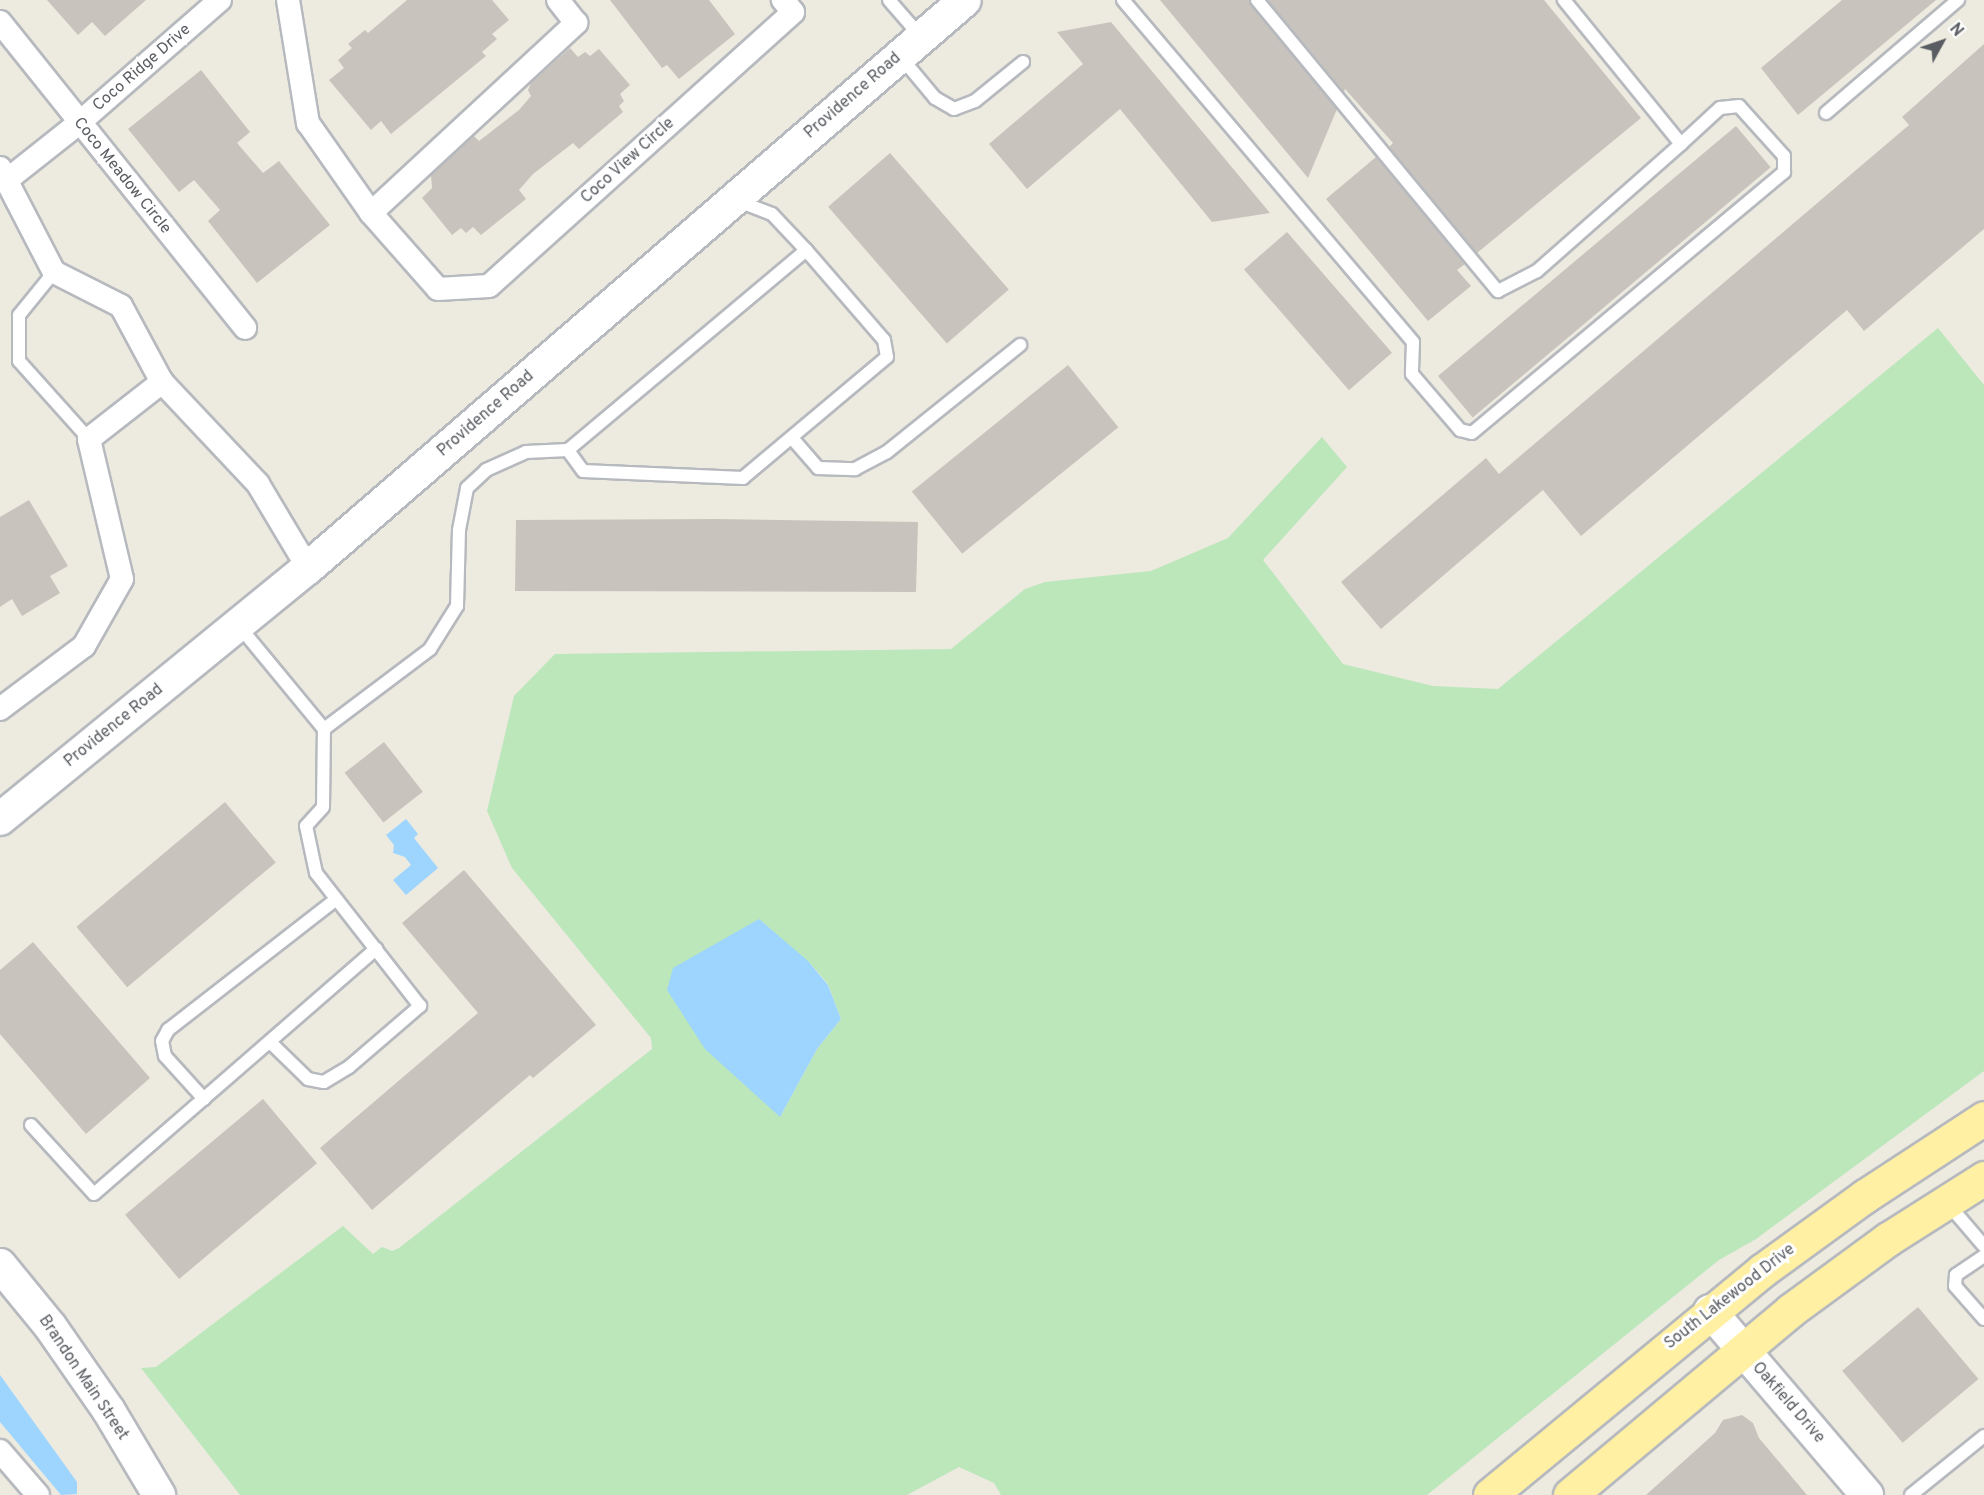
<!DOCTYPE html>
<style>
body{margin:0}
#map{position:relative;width:1984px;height:1495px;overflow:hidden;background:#edeae0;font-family:Overpass,sans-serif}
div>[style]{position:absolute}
.green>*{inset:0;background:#bbe7bb}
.water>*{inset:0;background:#9ed5ff}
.building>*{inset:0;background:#c8c4bd;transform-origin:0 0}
.roads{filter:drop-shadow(2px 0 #b6b9be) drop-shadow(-2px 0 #b6b9be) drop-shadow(0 2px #b6b9be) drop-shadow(0 -2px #b6b9be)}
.lane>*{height:12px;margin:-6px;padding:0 6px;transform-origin:6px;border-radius:6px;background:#fff}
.street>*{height:22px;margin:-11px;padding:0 11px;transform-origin:11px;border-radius:11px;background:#fff}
.secondary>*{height:32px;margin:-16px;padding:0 16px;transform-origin:16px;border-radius:16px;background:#fff}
.primary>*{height:33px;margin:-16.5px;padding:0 16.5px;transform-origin:16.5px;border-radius:16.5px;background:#fff0a3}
span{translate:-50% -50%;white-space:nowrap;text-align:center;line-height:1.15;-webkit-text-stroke:6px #fff;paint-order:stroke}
.street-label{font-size:16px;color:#595d62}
.north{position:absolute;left:1912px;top:12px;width:60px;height:60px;-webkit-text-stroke:4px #fff;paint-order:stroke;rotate:50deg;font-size:16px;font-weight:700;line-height:24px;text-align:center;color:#595d62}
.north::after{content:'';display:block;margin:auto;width:21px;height:27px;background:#595d62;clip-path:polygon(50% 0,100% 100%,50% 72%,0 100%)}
</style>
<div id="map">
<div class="green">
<i style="clip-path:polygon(evenodd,1938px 328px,1984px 385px,1984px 1071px,1756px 1239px,1719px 1260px,1427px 1495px,1001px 1495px,994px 1483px,959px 1467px,907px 1495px,240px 1495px,141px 1368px,156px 1367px,343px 1226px,373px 1254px,382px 1247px,392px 1251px,399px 1248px,652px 1049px,651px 1038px,512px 868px,487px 811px,514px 696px,555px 654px,951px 649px,1025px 589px,1045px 582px,1151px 571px,1228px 538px,1322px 437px,1347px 467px,1263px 560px,1343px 664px,1433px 686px,1498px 689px,1938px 328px,808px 961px,828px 984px,841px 1019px,817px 1049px,780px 1117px,808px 961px)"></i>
</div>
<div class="water">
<i style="clip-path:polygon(406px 819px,418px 834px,414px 838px,438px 868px,406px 895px,393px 880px,411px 865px,405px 857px,393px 853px,394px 845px,386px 835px)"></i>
<i style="clip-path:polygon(759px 919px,808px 961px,828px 985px,841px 1019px,817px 1049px,780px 1117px,705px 1049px,667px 990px,673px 968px)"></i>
<i style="clip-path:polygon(0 1375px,77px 1482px,77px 1494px,61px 1495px,0 1422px)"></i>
</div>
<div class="building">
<i style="clip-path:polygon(47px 0,146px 0,105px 36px,92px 22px,78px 35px)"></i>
<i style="clip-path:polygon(407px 0,492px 0,509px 20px,492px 34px,497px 39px,482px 52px,486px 56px,391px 134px,381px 121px,371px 130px,329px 80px,344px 68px,338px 60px,352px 48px,348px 44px,365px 30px,368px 33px)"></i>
<i style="clip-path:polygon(610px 0,709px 0,735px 34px,679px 79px,667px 65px,662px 68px)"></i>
<i style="clip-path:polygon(1160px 0,1249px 0,1337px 109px,1308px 178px)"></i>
<i style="clip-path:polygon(1268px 0,1544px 0,1641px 118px,1477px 253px,1389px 147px,1393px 143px,1345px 89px,1344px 92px)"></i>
<i style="clip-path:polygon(1842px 0,1936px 0,1798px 115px,1761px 68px)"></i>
<i style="clip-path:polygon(1111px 22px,1270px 213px,1212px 222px,1120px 109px,1027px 189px,989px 144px,1083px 64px,1057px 32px)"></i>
<i style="clip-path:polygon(1984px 44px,1984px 229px,1864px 331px,1847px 310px,1581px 536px,1543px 490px,1381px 629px,1341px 582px,1486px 458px,1499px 474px,1909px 125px,1902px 117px)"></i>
<i style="clip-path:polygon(570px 48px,578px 57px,585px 52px,590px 56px,599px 49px,630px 85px,620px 94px,624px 101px,619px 106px,623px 112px,579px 149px,573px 143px,533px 174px,519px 190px,526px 199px,481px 235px,473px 227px,466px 233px,461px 228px,452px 235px,422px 198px,432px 188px,431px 175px,474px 136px,479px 141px,519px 110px,531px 96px,528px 90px,531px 83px)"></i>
<i style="clip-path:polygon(201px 70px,250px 132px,237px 143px,263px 173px,279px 161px,330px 225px,257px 283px,208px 221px,220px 210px,194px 180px,179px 192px,128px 129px)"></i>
<i style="left:1736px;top:126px;width:54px;height:389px;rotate:50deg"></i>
<i style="left:890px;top:153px;width:181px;height:82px;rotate:49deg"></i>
<i style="clip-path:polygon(1376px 157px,1465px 264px,1457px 270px,1471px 286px,1428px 321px,1326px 199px)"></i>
<i style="left:1287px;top:232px;width:160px;height:57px;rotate:49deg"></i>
<i style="left:1068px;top:365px;width:80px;height:201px;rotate:51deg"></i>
<i style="clip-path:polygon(29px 500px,68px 566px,50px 576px,60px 593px,22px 616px,12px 599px,0 607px,0 517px)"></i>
<i style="clip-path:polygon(718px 519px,918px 522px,916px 592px,515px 591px,516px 520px)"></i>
<i style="left:384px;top:742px;width:63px;height:50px;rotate:52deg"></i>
<i style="left:225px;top:802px;width:79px;height:194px;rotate:50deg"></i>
<i style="clip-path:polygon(464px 870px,596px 1025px,533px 1078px,530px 1075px,372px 1210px,320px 1148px,478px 1013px,402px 923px)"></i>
<i style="clip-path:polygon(33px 942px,150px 1078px,86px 1134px,0 1034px,0 970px)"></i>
<i style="left:263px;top:1099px;width:84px;height:180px;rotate:50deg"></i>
<i style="left:1918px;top:1307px;width:94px;height:99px;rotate:50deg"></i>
<i style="clip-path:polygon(1742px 1415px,1753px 1423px,1759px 1438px,1807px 1495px,1646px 1495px,1715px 1433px,1723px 1420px)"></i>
</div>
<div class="roads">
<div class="lane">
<i style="left:889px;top:0;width:49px;rotate:49.1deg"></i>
<i style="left:1123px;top:0;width:448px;rotate:49.7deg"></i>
<i style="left:1413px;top:342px;width:32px;rotate:92deg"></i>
<i style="left:1412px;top:374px;width:74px;rotate:49.4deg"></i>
<i style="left:1460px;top:430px;width:12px;rotate:14deg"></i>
<i style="left:1472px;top:433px;width:407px;rotate:-39.9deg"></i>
<i style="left:1784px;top:172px;width:16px;rotate:-90deg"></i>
<i style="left:1784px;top:156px;width:67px;rotate:-132deg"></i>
<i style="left:1739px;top:106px;width:19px;rotate:174deg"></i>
<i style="left:1720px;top:108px;width:53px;rotate:137.3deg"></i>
<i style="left:1681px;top:144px;width:186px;rotate:-129.1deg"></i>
<i style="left:1257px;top:0;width:378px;rotate:50.4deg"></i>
<i style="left:1498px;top:291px;width:44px;rotate:-27.1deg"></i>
<i style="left:1537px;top:271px;width:192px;rotate:-41.4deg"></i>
<i style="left:900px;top:56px;width:55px;rotate:50.2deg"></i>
<i style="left:935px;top:98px;width:22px;rotate:30deg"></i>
<i style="left:954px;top:109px;width:22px;rotate:-21deg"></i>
<i style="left:975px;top:101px;width:62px;rotate:-39.1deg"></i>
<i style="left:1826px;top:113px;width:174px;rotate:-40.6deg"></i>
<i style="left:738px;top:201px;width:36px;rotate:21deg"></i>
<i style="left:772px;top:214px;width:50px;rotate:46.6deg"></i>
<i style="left:806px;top:250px;width:119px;rotate:49.1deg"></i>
<i style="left:884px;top:340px;width:17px;rotate:80deg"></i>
<i style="left:887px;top:357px;width:188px;rotate:140deg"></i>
<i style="left:743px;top:478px;width:160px;rotate:-177.5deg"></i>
<i style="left:583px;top:471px;width:26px;rotate:-126deg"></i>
<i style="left:568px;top:450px;width:311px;rotate:-40deg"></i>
<i style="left:54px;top:272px;width:55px;rotate:129.1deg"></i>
<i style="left:19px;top:315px;width:46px;rotate:90deg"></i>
<i style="left:19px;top:361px;width:105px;rotate:48.1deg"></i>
<i style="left:792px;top:438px;width:40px;rotate:49deg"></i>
<i style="left:818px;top:468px;width:37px;rotate:2deg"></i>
<i style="left:855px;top:469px;width:36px;rotate:-28deg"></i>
<i style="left:887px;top:452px;width:171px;rotate:-38.8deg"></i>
<i style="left:239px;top:626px;width:134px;rotate:50.5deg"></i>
<i style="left:324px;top:729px;width:133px;rotate:-37deg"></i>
<i style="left:430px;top:649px;width:51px;rotate:-57.9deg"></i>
<i style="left:457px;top:606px;width:76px;rotate:-88.5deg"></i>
<i style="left:459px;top:530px;width:43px;rotate:-79.2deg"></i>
<i style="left:467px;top:488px;width:26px;rotate:-43deg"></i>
<i style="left:486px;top:470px;width:44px;rotate:-24.2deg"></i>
<i style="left:526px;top:452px;width:42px;rotate:-2.7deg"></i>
<i style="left:270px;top:1042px;width:53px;rotate:44.2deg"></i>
<i style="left:308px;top:1079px;width:16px;rotate:11deg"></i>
<i style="left:324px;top:1082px;width:29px;rotate:-31deg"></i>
<i style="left:349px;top:1067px;width:94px;rotate:-40.7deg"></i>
<i style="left:420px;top:1006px;width:169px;rotate:-128deg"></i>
<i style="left:316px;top:873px;width:48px;rotate:-102deg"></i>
<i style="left:306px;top:826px;width:25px;rotate:-48deg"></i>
<i style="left:323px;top:807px;width:78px;rotate:-89.3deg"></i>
<i style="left:204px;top:1099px;width:58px;rotate:-132.2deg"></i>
<i style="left:165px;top:1056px;width:15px;rotate:-101deg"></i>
<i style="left:162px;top:1041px;width:13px;rotate:-61deg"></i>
<i style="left:168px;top:1030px;width:213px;rotate:-37.9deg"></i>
<i style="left:31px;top:1125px;width:93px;rotate:47.6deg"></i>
<i style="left:94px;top:1194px;width:374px;rotate:-41deg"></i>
<i style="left:1948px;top:1204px;width:55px;rotate:49.4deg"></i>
<i style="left:1984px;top:1256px;width:34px;rotate:146deg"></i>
<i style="left:1956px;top:1275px;width:11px;rotate:95deg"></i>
<i style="left:1955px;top:1286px;width:44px;rotate:48.7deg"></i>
<i style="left:1911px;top:1495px;width:94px;rotate:-38.9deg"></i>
</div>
<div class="street">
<i style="left:288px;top:0;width:125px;rotate:80.8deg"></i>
<i style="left:308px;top:123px;width:110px;rotate:55deg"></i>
<i style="left:371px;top:213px;width:101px;rotate:48.6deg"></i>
<i style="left:438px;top:289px;width:51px;rotate:-3.4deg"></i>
<i style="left:489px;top:286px;width:409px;rotate:-42deg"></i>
<i style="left:793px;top:12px;width:16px;rotate:-130deg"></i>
<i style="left:0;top:22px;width:392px;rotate:51.3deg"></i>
<i style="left:0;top:168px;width:117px;rotate:62.6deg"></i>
<i style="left:54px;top:272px;width:75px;rotate:26.9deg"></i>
<i style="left:121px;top:306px;width:86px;rotate:61.7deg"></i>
<i style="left:162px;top:382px;width:140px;rotate:46.7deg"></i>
<i style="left:258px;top:484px;width:98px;rotate:59.2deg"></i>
<i style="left:7px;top:180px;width:92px;rotate:-38.4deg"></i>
<i style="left:79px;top:123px;width:187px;rotate:-41.1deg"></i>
<i style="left:371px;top:213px;width:280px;rotate:-42.8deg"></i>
<i style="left:576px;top:23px;width:29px;rotate:-128deg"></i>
<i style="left:0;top:709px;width:105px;rotate:-36.9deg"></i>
<i style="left:84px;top:646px;width:77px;rotate:-60.4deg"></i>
<i style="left:122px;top:579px;width:144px;rotate:-103.3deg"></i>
<i style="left:89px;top:439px;width:93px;rotate:-38deg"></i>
<i style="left:0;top:1451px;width:58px;rotate:49.2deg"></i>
</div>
<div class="secondary">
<i style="left:0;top:819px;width:397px;rotate:-39.2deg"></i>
<i style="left:308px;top:568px;width:868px;rotate:-40.84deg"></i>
<i style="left:0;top:1265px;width:79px;rotate:50.7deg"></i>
<i style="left:50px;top:1326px;width:103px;rotate:55.2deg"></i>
<i style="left:109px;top:1411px;width:98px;rotate:59.2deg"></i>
<i style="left:1710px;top:1311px;width:242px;rotate:49.5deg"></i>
</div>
<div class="primary">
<i style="left:1490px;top:1495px;width:354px;rotate:-39.5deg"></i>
<i style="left:1763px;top:1270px;width:126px;rotate:-36deg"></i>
<i style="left:1865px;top:1196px;width:142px;rotate:-33.2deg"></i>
<i style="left:1570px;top:1495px;width:288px;rotate:-39.9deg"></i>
<i style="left:1791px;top:1310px;width:120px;rotate:-36.2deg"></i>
<i style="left:1888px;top:1239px;width:114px;rotate:-32.4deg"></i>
</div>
</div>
<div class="street-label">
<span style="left:142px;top:68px;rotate:-41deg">Coco Ridge Drive</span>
<span style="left:853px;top:96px;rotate:-41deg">Providence Road</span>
<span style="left:628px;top:161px;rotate:-42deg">Coco View Circle</span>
<span style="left:122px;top:176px;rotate:51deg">Coco Meadow Circle</span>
<span style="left:486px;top:414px;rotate:-41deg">Providence Road</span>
<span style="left:114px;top:726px;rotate:-39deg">Providence Road</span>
<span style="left:1730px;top:1297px;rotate:-38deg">South Lakewood Drive</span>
<span style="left:83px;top:1378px;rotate:56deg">Brandon Main Street</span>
<span style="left:1788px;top:1403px;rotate:49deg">Oakfield Drive</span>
</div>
<div class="north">N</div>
</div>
